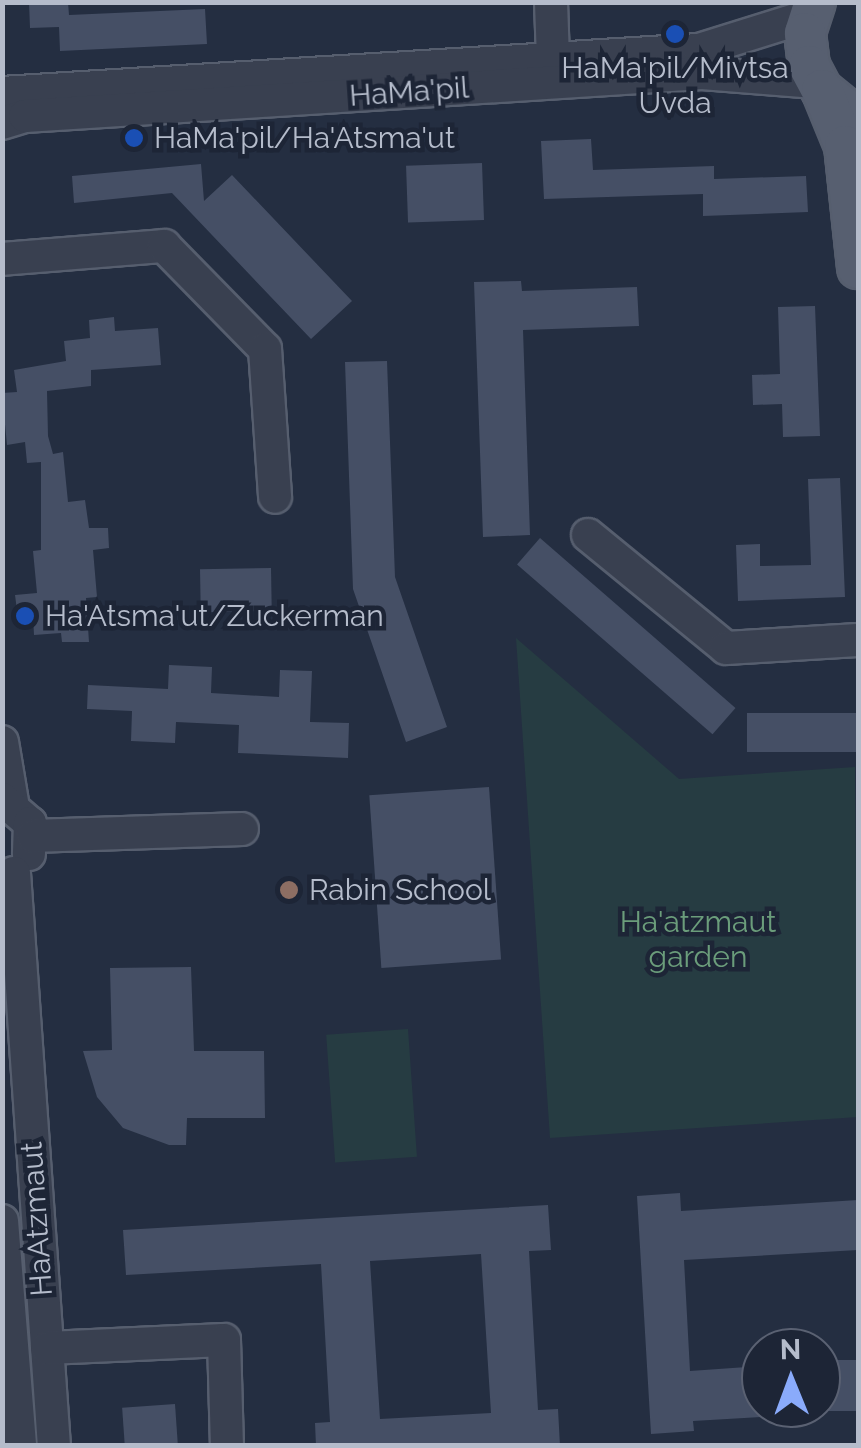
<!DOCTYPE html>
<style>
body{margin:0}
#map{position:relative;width:861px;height:1448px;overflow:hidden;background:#242e41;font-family:Raleway,sans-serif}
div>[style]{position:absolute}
.green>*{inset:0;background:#263c42;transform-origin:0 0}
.building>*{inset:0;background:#454f65;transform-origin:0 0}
.roads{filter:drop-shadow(2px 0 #565e6e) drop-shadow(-2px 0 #565e6e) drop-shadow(0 2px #565e6e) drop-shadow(0 -2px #565e6e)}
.minor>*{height:32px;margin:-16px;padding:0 16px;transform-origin:16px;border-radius:16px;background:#394050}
.major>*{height:40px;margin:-20px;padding:0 20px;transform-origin:20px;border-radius:20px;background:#575f70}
.dots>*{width:28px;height:28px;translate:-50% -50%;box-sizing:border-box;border:5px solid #1d2536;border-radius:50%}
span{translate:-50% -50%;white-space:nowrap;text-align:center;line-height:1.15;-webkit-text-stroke:9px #1d2536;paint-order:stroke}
.poi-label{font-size:30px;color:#b5bccb}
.left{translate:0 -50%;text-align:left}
.street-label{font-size:30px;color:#b5bccb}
.park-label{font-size:30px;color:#6b9d7b}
.frame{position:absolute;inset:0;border:5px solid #b5bccb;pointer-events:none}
.north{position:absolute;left:741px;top:1328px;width:100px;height:100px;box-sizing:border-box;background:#1d2536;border:2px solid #5a6172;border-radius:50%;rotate:359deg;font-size:28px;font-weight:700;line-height:40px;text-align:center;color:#b5bccb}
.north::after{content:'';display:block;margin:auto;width:35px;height:45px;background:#8aabfb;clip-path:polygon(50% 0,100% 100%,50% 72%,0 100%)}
</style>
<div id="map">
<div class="green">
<i style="clip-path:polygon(516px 638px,679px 779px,855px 767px,858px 1117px,550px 1138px)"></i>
<i style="left:408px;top:1029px;width:128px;height:82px;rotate:86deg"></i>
</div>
<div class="building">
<i style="clip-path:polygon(29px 2px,68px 2px,69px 15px,205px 9px,207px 44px,60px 51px,59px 27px,30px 28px)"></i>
<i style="clip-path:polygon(591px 139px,593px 170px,714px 166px,714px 179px,806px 176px,808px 212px,703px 216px,703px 194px,544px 199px,541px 141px)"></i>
<i style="left:482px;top:163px;width:57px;height:76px;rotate:88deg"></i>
<i style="clip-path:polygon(201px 164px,204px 201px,232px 175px,352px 301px,311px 339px,172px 193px,74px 203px,72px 176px)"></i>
<i style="clip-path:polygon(521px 281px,522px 291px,637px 287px,639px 326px,523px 330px,530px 535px,483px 537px,474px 282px)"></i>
<i style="clip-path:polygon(815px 306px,820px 436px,783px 437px,782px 404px,753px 405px,752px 375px,780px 374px,778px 307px)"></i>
<i style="clip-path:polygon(114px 317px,115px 331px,158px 328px,161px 365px,91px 370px,91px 386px,47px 391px,48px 436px,53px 454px,63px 452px,68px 502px,85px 500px,89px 528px,108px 528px,109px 548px,93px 550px,97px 597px,86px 598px,89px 642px,62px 642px,61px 633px,34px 635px,33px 616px,18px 618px,15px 595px,37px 593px,33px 551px,41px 550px,41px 462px,27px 463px,25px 442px,7px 445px,2px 393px,17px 392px,14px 370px,66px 361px,64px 341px,90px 338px,89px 320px)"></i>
<i style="clip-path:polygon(387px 361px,395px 577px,447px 727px,406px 742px,353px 589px,345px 362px)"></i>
<i style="clip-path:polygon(840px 478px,845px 597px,738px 601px,736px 545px,760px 544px,760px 566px,811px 565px,808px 479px)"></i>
<i style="left:540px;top:538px;width:259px;height:35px;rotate:41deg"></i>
<i style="left:271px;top:568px;width:43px;height:71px;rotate:89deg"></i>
<i style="clip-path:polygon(169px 665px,212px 667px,211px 693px,279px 697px,280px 670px,312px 671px,310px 722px,349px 723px,348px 758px,238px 753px,239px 725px,176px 722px,175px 743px,131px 741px,132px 711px,87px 709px,88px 685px,168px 689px)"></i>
<i style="left:858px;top:713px;width:39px;height:111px;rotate:90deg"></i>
<i style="left:489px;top:787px;width:173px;height:120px;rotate:86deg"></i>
<i style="clip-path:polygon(191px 967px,194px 1051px,264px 1051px,265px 1118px,187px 1118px,186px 1145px,169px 1145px,123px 1128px,97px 1097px,83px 1051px,112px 1050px,110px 968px)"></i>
<i style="clip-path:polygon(680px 1193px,681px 1211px,858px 1200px,858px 1250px,684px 1260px,690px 1371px,761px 1366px,761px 1417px,693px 1421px,694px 1431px,651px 1434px,637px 1196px)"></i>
<i style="clip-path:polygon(evenodd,548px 1205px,551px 1250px,529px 1251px,538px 1410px,558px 1409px,560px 1446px,316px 1446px,315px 1423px,330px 1422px,321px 1264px,126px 1275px,123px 1230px,548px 1205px,481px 1254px,491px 1413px,380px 1419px,370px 1261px,481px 1254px)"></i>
<i style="left:858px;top:1360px;width:51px;height:37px;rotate:90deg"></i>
<i style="left:175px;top:1404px;width:42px;height:53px;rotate:86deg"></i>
</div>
<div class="roads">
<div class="minor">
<i style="left:551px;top:2px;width:57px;rotate:88deg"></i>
<i style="left:2px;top:93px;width:698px;rotate:-3.53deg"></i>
<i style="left:699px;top:50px;width:114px;rotate:-17.3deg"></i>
<i style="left:2px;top:123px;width:24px;rotate:-17deg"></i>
<i style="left:25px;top:116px;width:678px;rotate:-3.63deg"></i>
<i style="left:702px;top:73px;width:114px;rotate:4.5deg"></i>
<i style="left:2px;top:259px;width:163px;rotate:-4.6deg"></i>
<i style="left:164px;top:246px;width:144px;rotate:45.6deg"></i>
<i style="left:265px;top:349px;width:148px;rotate:86.1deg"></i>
<i style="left:588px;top:535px;width:178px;rotate:39.3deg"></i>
<i style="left:726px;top:648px;width:132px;rotate:-3.5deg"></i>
<i style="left:2px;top:742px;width:61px;rotate:80.5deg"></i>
<i style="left:2px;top:799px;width:37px;rotate:41deg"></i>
<i style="left:30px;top:823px;width:31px;rotate:92deg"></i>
<i style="left:33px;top:836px;width:209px;rotate:-1.9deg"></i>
<i style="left:14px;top:873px;width:574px;rotate:86.01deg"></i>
<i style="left:2px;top:1221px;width:226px;rotate:85.4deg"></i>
<i style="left:47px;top:1348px;width:177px;rotate:-2.6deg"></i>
<i style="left:224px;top:1340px;width:106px;rotate:88.4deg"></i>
</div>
<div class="major">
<i style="left:815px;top:2px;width:33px;rotate:108deg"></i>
<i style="left:805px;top:33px;width:33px;rotate:83deg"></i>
<i style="left:809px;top:66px;width:27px;rotate:62deg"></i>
<i style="left:822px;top:90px;width:27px;rotate:39deg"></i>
<i style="left:822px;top:90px;width:61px;rotate:67.7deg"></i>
<i style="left:845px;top:146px;width:123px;rotate:83.9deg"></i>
</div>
</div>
<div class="dots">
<i style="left:675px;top:34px;background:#1a4fb4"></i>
<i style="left:134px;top:138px;background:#1a4fb4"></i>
<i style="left:25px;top:616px;background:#1a4fb4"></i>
<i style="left:289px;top:890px;background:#8d6e63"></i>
</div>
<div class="poi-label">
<span style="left:675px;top:85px">HaMa'pil/Mivtsa<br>Uvda</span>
<span class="left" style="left:154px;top:138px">HaMa'pil/Ha'Atsma'ut</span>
<span class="left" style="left:45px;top:616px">Ha'Atsma'ut/Zuckerman</span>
<span class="left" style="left:309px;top:890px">Rabin School</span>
</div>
<div class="street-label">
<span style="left:409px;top:92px;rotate:-4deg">HaMa'pil</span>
<span style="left:37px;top:1219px;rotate:-94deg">HaAtzmaut</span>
</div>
<div class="park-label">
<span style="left:698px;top:939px">Ha'atzmaut<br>garden</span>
</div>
<div class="frame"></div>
<div class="north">N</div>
</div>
